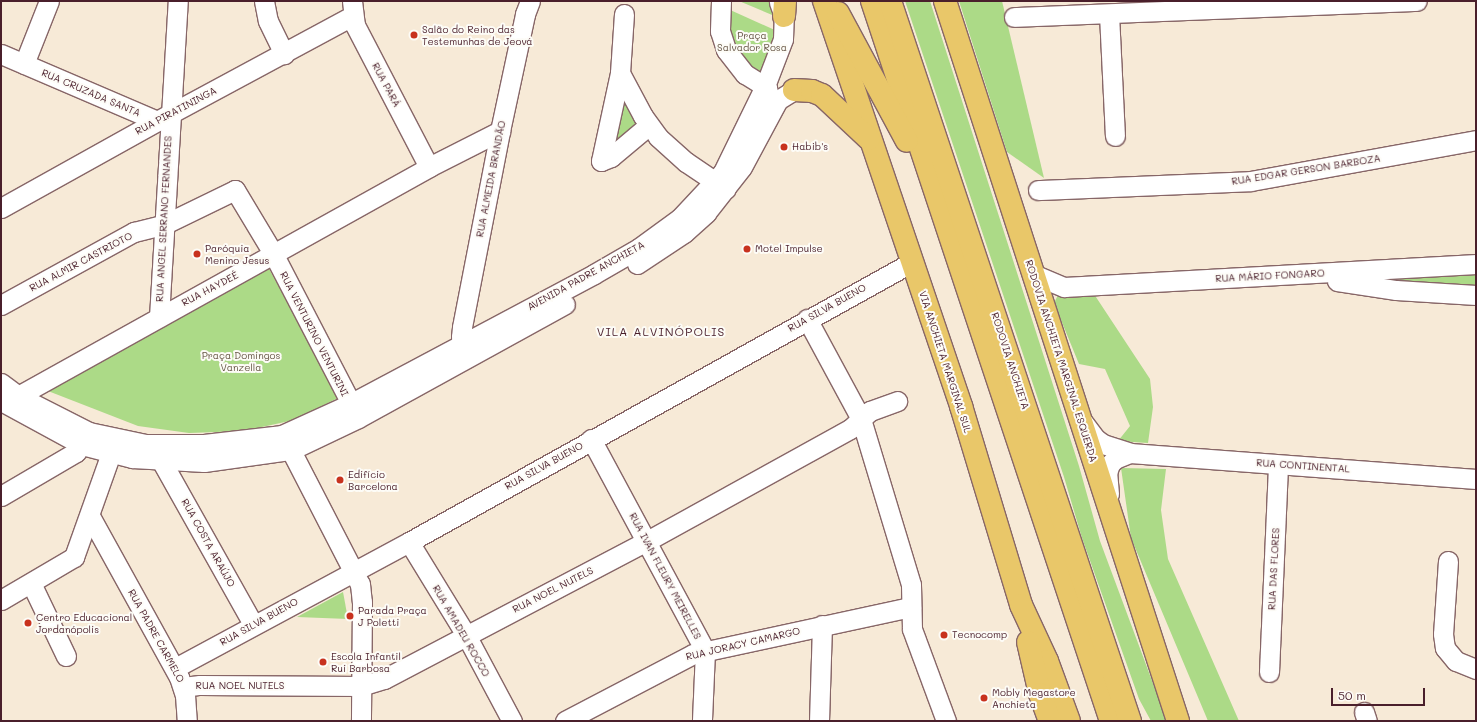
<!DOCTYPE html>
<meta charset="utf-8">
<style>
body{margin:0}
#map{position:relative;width:1477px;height:722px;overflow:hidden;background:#f7ead7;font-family:Mali,sans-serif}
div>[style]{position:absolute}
.green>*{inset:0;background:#acda87}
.roads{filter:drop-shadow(1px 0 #876667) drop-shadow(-1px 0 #876667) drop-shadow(0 1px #876667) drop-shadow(0 -1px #876667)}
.minor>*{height:19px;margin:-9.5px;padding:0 9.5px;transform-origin:9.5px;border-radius:9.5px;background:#fff}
.highway>*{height:22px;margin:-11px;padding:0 11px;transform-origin:11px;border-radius:11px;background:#e9c769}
.dots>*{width:11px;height:11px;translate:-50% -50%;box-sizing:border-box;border:2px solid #fdfcf7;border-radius:50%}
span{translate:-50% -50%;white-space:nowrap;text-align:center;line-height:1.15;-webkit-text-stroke:4px #fdfcf7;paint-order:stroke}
.poi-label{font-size:10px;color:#4a1f2b}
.left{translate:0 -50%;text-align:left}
.park-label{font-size:10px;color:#675747}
.street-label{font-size:10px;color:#4a1f2b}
.quarter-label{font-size:12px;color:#4a1f2b;letter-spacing:1px}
.frame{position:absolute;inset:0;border:2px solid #4a1f2b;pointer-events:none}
.scale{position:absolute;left:1331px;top:688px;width:94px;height:18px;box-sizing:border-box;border:2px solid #4a1f2b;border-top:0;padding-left:5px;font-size:12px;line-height:14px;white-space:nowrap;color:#4a1f2b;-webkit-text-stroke:3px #fdfcf7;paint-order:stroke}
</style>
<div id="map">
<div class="green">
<i style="clip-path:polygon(739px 1px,772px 1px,777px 17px)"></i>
<i style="clip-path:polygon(905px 1px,930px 1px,1079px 466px,1100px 541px,1167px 721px,1151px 721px,1139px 699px,1082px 538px,1064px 477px)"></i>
<i style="clip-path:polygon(959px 1px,1002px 1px,1044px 178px,1007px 152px)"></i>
<i style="clip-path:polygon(728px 9px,777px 31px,762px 76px,743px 61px,730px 38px)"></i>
<i style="clip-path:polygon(628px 95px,639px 129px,612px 151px,621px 102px)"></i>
<i style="clip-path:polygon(268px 267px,340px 397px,294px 420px,244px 431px,189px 433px,138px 426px,48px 391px)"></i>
<i style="clip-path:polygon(1476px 270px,1476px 291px,1402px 284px,1399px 281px,1402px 275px)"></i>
<i style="clip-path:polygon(1092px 291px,1150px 379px,1153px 407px,1148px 443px,1118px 441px,1130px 426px,1105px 369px,1079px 364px,1054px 303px,1058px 295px)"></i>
<i style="clip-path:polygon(1121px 468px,1166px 469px,1161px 510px,1168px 559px,1239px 721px,1208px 721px,1131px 538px)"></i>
<i style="clip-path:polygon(343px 592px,348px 619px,297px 617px)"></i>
</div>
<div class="roads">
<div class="minor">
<i style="left:264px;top:1px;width:20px;rotate:79deg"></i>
<i style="left:268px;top:21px;width:37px;rotate:64deg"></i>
<i style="left:352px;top:1px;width:24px;rotate:83deg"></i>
<i style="left:355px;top:25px;width:160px;rotate:62.5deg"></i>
<i style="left:721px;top:1px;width:30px;rotate:92deg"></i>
<i style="left:720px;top:31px;width:20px;rotate:72deg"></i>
<i style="left:726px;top:50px;width:31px;rotate:52deg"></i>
<i style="left:745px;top:74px;width:26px;rotate:32deg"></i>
<i style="left:767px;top:88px;width:9px;rotate:77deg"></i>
<i style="left:624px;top:14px;width:59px;rotate:93.9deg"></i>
<i style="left:620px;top:73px;width:90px;rotate:102.2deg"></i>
<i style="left:601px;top:161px;width:11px;rotate:-22deg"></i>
<i style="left:611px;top:157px;width:48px;rotate:-40deg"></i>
<i style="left:1109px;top:14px;width:122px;rotate:87.2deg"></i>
<i style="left:1014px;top:17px;width:403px;rotate:-2.3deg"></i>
<i style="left:1px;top:54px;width:170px;rotate:23.2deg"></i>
<i style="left:24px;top:64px;width:68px;rotate:-68.4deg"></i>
<i style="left:620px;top:73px;width:49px;rotate:61.9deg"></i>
<i style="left:643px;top:116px;width:26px;rotate:54deg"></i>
<i style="left:658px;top:137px;width:38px;rotate:42deg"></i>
<i style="left:686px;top:162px;width:48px;rotate:34deg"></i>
<i style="left:1038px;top:190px;width:213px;rotate:-2.4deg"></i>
<i style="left:1251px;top:181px;width:229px;rotate:-10.3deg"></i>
<i style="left:1px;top:208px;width:193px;rotate:-29.1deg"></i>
<i style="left:170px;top:114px;width:207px;rotate:-28.3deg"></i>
<i style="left:637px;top:264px;width:56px;rotate:-33.4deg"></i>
<i style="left:684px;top:233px;width:30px;rotate:-42deg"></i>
<i style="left:706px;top:213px;width:58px;rotate:-52deg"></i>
<i style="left:742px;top:167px;width:76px;rotate:-61.8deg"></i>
<i style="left:778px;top:100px;width:19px;rotate:-32deg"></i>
<i style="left:1033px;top:274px;width:34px;rotate:23deg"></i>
<i style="left:1064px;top:287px;width:413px;rotate:-3.2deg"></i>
<i style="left:1337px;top:281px;width:60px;rotate:8.7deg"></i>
<i style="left:1396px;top:290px;width:80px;rotate:3.6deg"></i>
<i style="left:1px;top:305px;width:152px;rotate:-28.8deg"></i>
<i style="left:134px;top:232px;width:30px;rotate:-14deg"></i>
<i style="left:163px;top:225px;width:80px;rotate:-25.9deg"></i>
<i style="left:235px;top:190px;width:76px;rotate:59deg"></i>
<i style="left:274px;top:255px;width:180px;rotate:62.6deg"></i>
<i style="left:159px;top:317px;width:317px;rotate:-86.6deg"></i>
<i style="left:807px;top:319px;width:114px;rotate:61.6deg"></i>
<i style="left:861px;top:419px;width:173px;rotate:73.2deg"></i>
<i style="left:911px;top:585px;width:44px;rotate:88.7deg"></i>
<i style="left:912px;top:629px;width:98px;rotate:69.7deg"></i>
<i style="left:466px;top:353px;width:17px;rotate:-107deg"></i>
<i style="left:461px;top:337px;width:10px;rotate:-84deg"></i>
<i style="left:462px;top:327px;width:200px;rotate:-79deg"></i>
<i style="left:500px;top:131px;width:120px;rotate:-77.9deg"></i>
<i style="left:525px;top:14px;width:14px;rotate:-69deg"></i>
<i style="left:1px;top:383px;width:21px;rotate:37deg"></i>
<i style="left:18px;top:396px;width:80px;rotate:26.9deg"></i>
<i style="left:89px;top:432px;width:58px;rotate:11.9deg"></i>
<i style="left:146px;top:444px;width:58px"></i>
<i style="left:204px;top:444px;width:79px;rotate:-6.6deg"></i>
<i style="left:282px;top:435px;width:75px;rotate:-24.5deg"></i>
<i style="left:350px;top:404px;width:276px;rotate:-28deg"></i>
<i style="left:594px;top:274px;width:52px;rotate:-30deg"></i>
<i style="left:639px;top:248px;width:51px;rotate:-36.2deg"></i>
<i style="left:680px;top:218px;width:63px;rotate:-46.9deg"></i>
<i style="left:723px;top:172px;width:96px;rotate:-64deg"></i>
<i style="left:765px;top:86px;width:50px;rotate:-69deg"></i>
<i style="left:783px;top:39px;width:23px;rotate:-88deg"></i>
<i style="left:784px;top:16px;width:15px;rotate:-110deg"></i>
<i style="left:1px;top:401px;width:92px;rotate:28.5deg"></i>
<i style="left:82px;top:445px;width:52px;rotate:14.6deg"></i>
<i style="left:132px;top:458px;width:72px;rotate:3.2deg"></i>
<i style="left:204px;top:462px;width:88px;rotate:-7.9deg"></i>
<i style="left:291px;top:450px;width:74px;rotate:-25.5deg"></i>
<i style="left:358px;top:418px;width:236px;rotate:-28.8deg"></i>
<i style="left:9px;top:401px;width:481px;rotate:-29.1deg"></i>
<i style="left:429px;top:167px;width:80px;rotate:-26.9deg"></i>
<i style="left:1083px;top:422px;width:21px;rotate:53deg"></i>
<i style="left:1096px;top:439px;width:9px;rotate:36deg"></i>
<i style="left:1103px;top:444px;width:28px;rotate:18deg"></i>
<i style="left:1130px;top:453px;width:347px;rotate:4.3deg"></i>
<i style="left:285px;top:439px;width:163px;rotate:62.7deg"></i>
<i style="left:360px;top:584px;width:18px;rotate:84deg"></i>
<i style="left:362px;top:602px;width:119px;rotate:90.5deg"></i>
<i style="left:591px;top:439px;width:241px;rotate:61.7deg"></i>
<i style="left:705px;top:651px;width:70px;rotate:92.5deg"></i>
<i style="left:162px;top:462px;width:186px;rotate:60.7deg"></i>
<i style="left:1109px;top:494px;width:21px;rotate:-95deg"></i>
<i style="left:1107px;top:473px;width:9px;rotate:-72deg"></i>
<i style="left:1110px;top:464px;width:7px;rotate:-45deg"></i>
<i style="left:1115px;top:459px;width:16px;rotate:-22deg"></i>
<i style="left:1px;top:496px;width:87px;rotate:-30.4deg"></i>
<i style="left:76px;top:452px;width:19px;rotate:-55deg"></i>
<i style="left:90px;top:516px;width:184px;rotate:61.1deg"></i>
<i style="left:179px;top:677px;width:19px;rotate:72deg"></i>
<i style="left:185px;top:695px;width:26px;rotate:86deg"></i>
<i style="left:409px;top:542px;width:109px;rotate:58.5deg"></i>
<i style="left:466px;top:635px;width:98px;rotate:61.9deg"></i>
<i style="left:1448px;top:561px;width:73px;rotate:93.9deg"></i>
<i style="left:1443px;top:634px;width:14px;rotate:82deg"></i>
<i style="left:1445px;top:648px;width:17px;rotate:50deg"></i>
<i style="left:1456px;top:661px;width:22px;rotate:22deg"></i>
<i style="left:31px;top:583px;width:81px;rotate:64.4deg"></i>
<i style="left:1px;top:600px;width:85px;rotate:-30.5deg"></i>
<i style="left:74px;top:557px;width:122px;rotate:-70.4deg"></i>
<i style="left:175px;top:668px;width:266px;rotate:-28.3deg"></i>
<i style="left:409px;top:542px;width:576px;rotate:-29.1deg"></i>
<i style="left:1269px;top:672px;width:207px;rotate:-87.5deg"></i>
<i style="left:183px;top:687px;width:17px;rotate:-7deg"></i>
<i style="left:200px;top:685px;width:161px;rotate:0.4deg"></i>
<i style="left:361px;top:686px;width:24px;rotate:-17deg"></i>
<i style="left:384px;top:679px;width:297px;rotate:-27.7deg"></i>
<i style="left:647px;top:541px;width:232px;rotate:-28.9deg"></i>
<i style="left:850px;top:429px;width:27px;rotate:-42deg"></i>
<i style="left:870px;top:411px;width:29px;rotate:-20deg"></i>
<i style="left:1364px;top:712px;width:9px;rotate:72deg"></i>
<i style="left:565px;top:721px;width:144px;rotate:-27.6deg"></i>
<i style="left:693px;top:654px;width:223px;rotate:-12.2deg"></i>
<i style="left:819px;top:721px;width:96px;rotate:-88.2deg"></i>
</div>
<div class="highway">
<i style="left:824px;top:1px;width:428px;rotate:71.3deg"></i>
<i style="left:961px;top:406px;width:208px;rotate:73.2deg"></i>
<i style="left:1021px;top:605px;width:62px;rotate:65.1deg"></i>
<i style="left:1047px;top:661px;width:64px;rotate:69.9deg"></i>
<i style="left:872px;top:1px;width:759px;rotate:71.64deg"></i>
<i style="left:890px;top:1px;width:759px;rotate:71.57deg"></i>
<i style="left:945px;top:1px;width:757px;rotate:72.07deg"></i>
<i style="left:838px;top:13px;width:145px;rotate:61.7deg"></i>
<i style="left:784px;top:16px;width:15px;rotate:-86deg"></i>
<i style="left:794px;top:90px;width:18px;rotate:3deg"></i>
<i style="left:812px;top:91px;width:11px;rotate:22deg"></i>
<i style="left:822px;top:95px;width:64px;rotate:43.1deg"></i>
<i style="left:1028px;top:642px;width:53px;rotate:77deg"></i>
<i style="left:1040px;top:694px;width:29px;rotate:70deg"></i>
</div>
</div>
<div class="dots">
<i style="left:414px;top:35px;background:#c8321e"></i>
<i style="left:784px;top:147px;background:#c8321e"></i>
<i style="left:747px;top:249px;background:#c8321e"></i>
<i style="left:197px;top:254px;background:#c8321e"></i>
<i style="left:340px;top:480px;background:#c8321e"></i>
<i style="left:350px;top:616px;background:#c8321e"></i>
<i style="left:28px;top:623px;background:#c8321e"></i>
<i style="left:944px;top:635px;background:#c8321e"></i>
<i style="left:323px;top:662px;background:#c8321e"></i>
<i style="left:984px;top:698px;background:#c8321e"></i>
</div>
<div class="poi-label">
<span class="left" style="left:422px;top:35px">Salão do Reino das<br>Testemunhas de Jeová</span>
<span class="left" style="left:792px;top:147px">Habib's</span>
<span class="left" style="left:205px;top:254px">Paróquia<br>Menino Jesus</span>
<span class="left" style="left:755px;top:249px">Motel Impulse</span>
<span class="left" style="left:348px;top:480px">Edifício<br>Barcelona</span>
<span class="left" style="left:358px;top:616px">Parada Praça<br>J Poletti</span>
<span class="left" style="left:36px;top:623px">Centro Educacional<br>Jordanópolis</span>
<span class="left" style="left:952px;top:635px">Tecnocomp</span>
<span class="left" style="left:331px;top:662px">Escola Infantil<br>Rui Barbosa</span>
<span class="left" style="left:992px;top:698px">Mobly Megastore<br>Anchieta</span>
</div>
<div class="park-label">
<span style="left:752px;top:41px">Praça<br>Salvador Rosa</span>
<span style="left:241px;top:361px">Praça Domingos<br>Vanzella</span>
</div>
<div class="street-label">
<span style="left:386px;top:85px;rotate:62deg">RUA PARÁ</span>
<span style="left:91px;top:93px;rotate:23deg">RUA CRUZADA SANTA</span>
<span style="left:176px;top:111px;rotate:-28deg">RUA PIRATININGA</span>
<span style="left:1306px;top:170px;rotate:-9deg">RUA EDGAR GERSON BARBOZA</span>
<span style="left:491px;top:179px;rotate:-79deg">RUA ALMEIDA BRANDÃO</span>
<span style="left:164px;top:219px;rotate:-87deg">RUA ANGEL SERRANO FERNANDES</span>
<span style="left:81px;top:262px;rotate:-28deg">RUA ALMIR CASTRIOTO</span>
<span style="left:586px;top:276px;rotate:-29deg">AVENIDA PADRE ANCHIETA</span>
<span style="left:1270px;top:276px;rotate:-3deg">RUA MÁRIO FONGARO</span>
<span style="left:210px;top:289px;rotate:-28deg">RUA HAYDEÉ</span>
<span style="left:827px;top:308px;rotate:-29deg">RUA SILVA BUENO</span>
<span style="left:314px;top:334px;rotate:63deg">RUA VENTURINO VENTURINI</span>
<span style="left:1010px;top:361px;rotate:72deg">RODOVIA ANCHIETA</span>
<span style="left:1061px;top:361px;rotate:72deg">RODOVIA ANCHIETA MARGINAL ESQUERDA</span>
<span style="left:945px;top:362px;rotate:72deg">VIA ANCHIETA MARGINAL SUL</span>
<span style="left:544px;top:466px;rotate:-29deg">RUA SILVA BUENO</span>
<span style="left:1303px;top:466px;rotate:4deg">RUA CONTINENTAL</span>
<span style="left:208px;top:543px;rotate:61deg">RUA COSTA ARAÚJO</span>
<span style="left:1274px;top:569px;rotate:-87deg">RUA DAS FLORES</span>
<span style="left:665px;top:576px;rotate:62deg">RUA IVAN FLEURY MEIRELLES</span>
<span style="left:553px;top:590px;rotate:-27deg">RUA NOEL NUTELS</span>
<span style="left:259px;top:622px;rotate:-29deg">RUA SILVA BUENO</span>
<span style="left:461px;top:631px;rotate:60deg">RUA AMADEU ROCCO</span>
<span style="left:156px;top:636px;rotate:61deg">RUA PADRE CARMELO</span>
<span style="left:743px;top:644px;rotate:-13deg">RUA JORACY CAMARGO</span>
<span style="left:240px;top:686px">RUA NOEL NUTELS</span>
</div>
<div class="quarter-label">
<span style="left:661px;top:332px">VILA ALVINÓPOLIS</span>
</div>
<div class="frame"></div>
<div class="scale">50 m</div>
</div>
